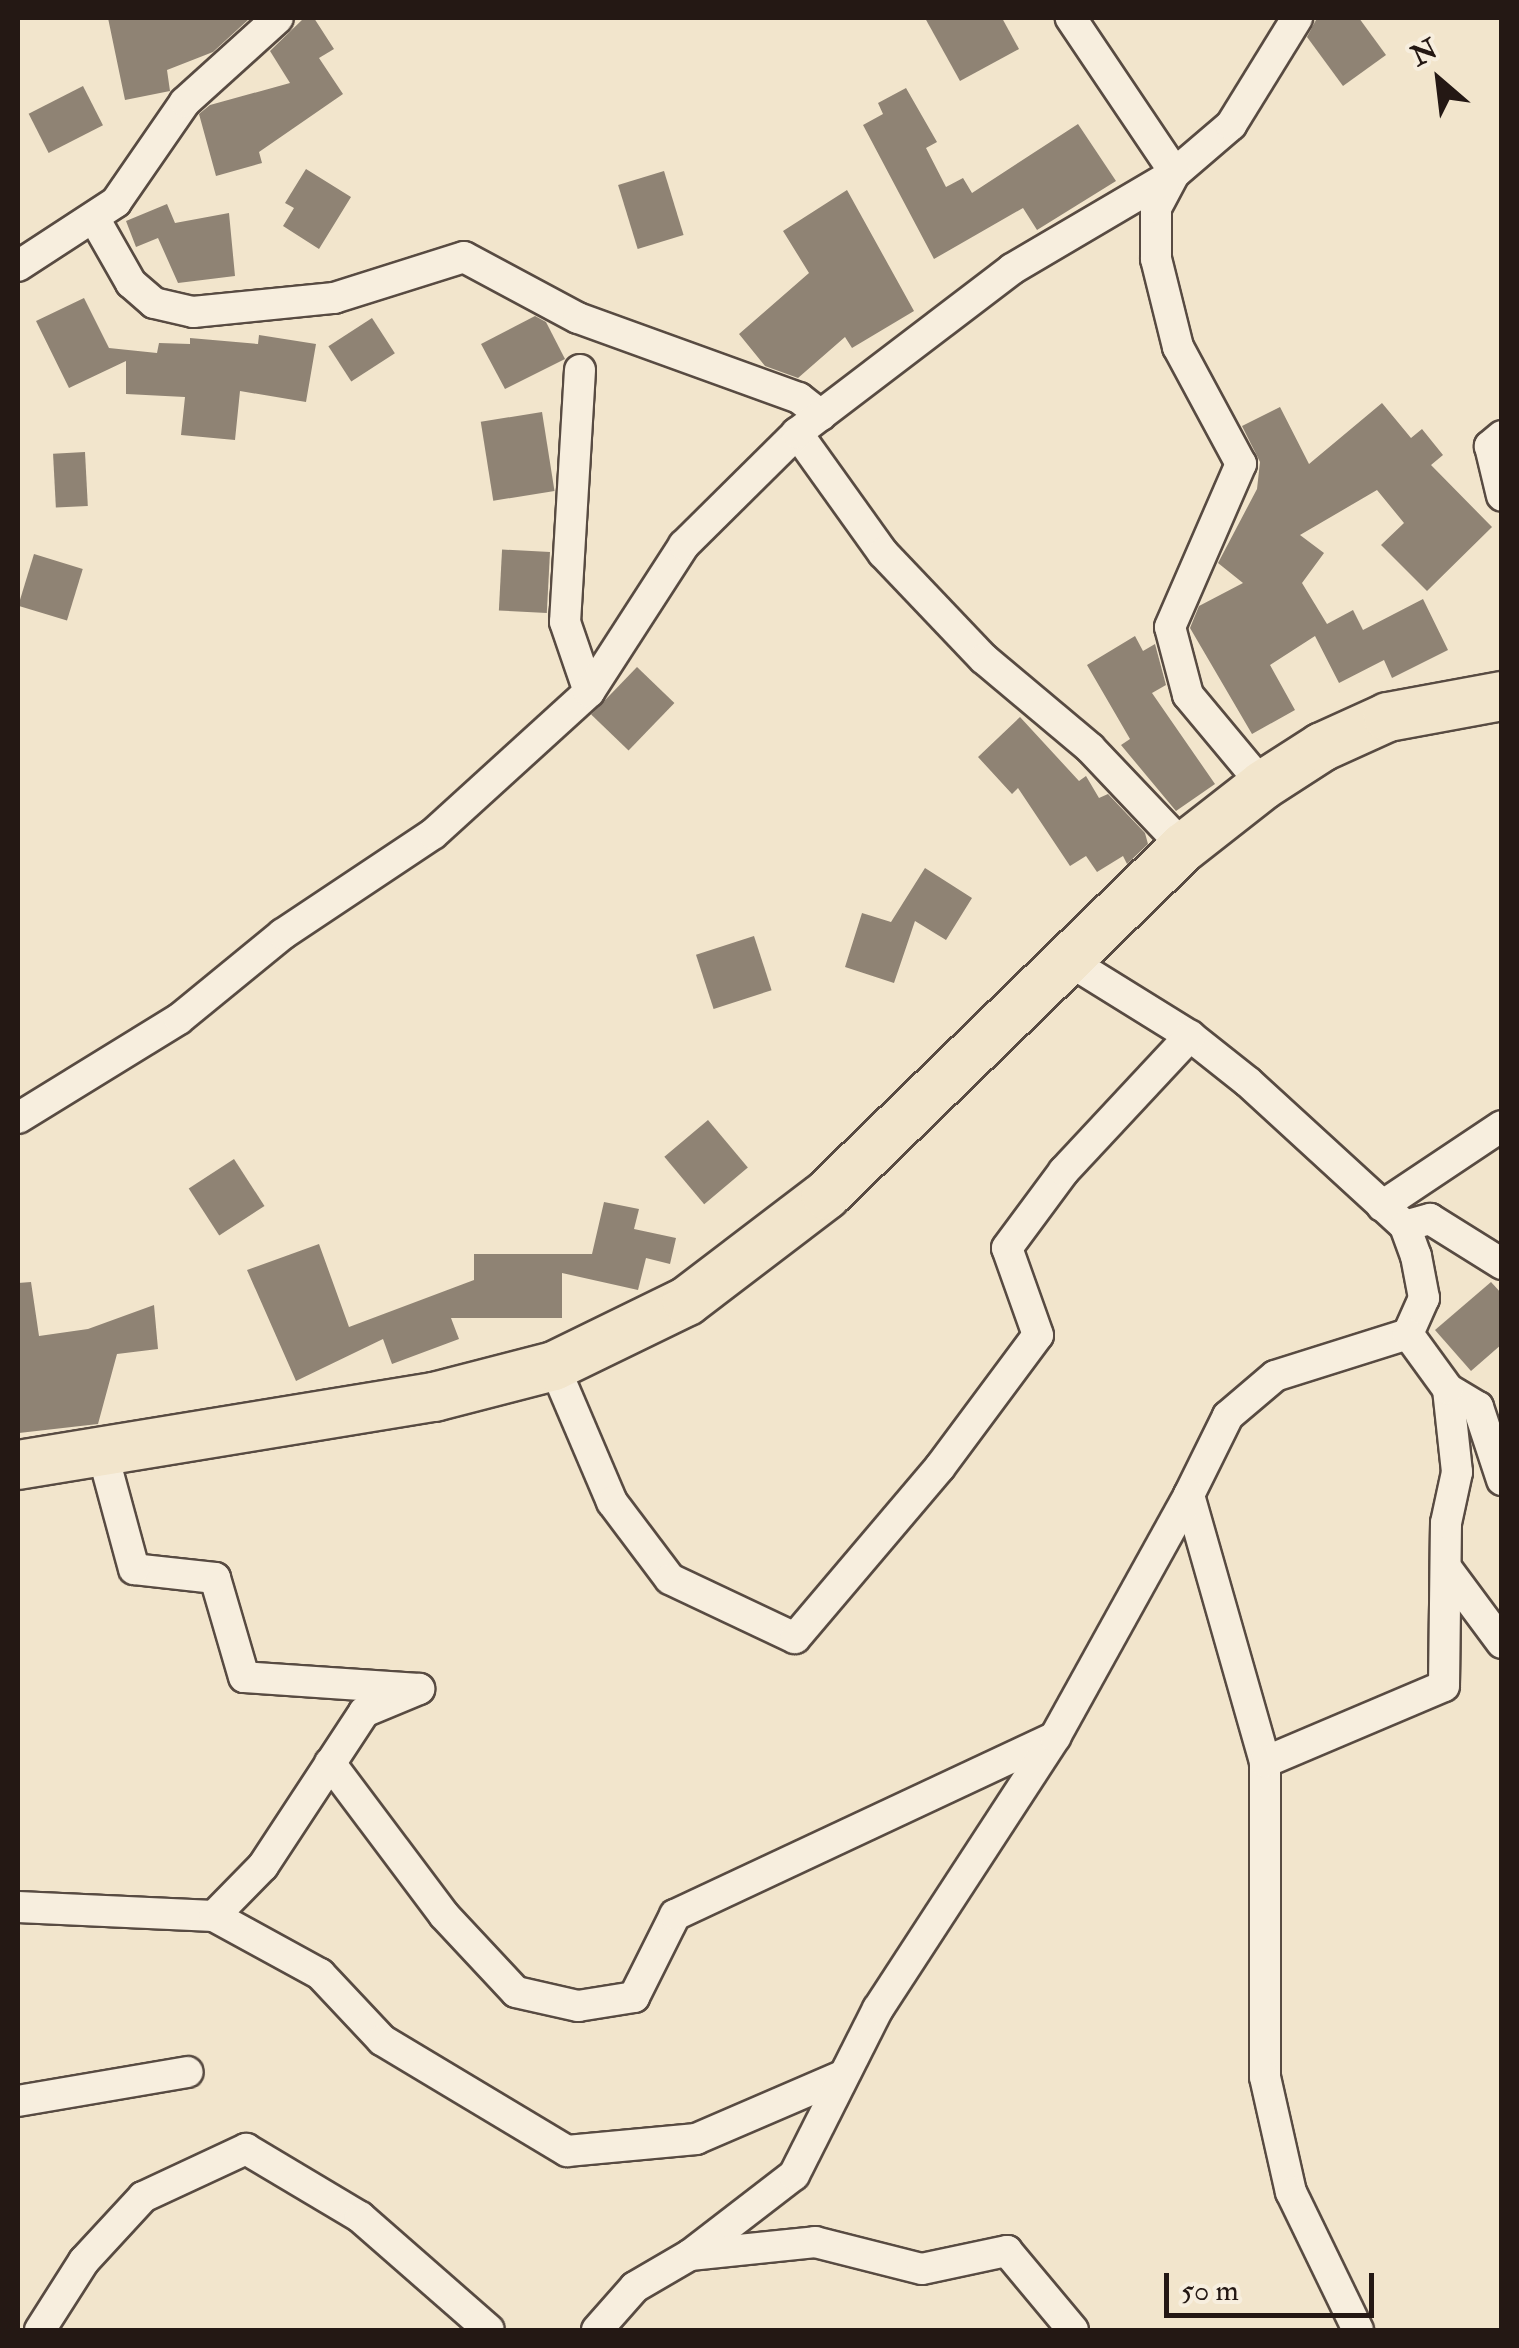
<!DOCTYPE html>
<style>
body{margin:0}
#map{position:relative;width:1519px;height:2348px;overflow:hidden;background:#f2e5cc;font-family:"IM FELL Double Pica",serif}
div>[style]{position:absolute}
.building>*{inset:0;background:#8f8374;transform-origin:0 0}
.roads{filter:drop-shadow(2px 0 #584b42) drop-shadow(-2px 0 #584b42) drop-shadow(0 2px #584b42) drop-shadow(0 -2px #584b42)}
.street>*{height:30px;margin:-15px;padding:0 15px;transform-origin:15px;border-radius:15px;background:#f7eede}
.primary>*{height:48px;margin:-24px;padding:0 24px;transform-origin:24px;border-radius:24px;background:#f2e5cc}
span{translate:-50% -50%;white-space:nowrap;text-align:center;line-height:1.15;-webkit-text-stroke:8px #f7eede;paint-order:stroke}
.frame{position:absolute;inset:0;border:20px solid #241814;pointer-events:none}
.north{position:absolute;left:1389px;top:30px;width:100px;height:100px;-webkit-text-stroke:8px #f7eede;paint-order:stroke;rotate:332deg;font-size:28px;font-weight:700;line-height:40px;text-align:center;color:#241814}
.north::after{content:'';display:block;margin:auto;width:35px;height:45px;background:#241814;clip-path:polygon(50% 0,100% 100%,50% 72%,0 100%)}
.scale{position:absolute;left:1164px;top:2273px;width:210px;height:45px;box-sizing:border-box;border:5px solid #241814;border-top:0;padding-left:12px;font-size:30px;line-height:35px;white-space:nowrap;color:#241814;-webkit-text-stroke:8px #f7eede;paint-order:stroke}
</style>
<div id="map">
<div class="building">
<i style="clip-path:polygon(108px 18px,249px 18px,249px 19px,213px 52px,167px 70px,170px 91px,125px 100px)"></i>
<i style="clip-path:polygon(304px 18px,314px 18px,334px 49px,319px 58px,343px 94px,259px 152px,262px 163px,216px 176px,199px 114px,210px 105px,290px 83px,270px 51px)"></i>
<i style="clip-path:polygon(925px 18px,1002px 18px,1019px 49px,960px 81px)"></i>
<i style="clip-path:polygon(1359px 18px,1386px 55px,1343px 86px,1307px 37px,1317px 18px)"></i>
<i style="left:83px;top:86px;width:44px;height:61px;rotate:63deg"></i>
<i style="clip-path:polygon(906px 88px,937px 142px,926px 148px,946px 187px,963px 178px,972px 193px,1078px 124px,1116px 181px,1037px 230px,1023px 208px,934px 259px,863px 125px,883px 114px,878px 103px)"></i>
<i style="clip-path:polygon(306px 169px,351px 197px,319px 249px,283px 226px,294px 208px,285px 203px)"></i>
<i style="left:664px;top:171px;width:67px;height:48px;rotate:73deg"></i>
<i style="clip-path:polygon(847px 190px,914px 311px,852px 348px,845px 337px,798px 378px,765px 366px,739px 334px,809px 273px,783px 231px)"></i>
<i style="clip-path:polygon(167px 204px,175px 223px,229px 213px,235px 276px,178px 283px,158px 238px,136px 247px,126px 221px)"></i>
<i style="clip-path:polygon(84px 298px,109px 348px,157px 353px,159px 343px,190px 344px,190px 338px,258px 344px,259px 335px,316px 344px,306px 402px,240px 391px,235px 440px,181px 435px,185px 397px,126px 394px,126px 361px,69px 388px,36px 321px)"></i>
<i style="clip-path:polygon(535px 316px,546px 322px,565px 359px,505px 389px,481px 344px)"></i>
<i style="left:372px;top:318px;width:42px;height:52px;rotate:57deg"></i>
<i style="clip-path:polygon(1382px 403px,1411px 438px,1422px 429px,1443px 455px,1431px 465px,1492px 527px,1427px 591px,1381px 545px,1404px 523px,1377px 490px,1300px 535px,1324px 553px,1302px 583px,1327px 624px,1353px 610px,1363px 630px,1423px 599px,1448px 650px,1392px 678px,1384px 660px,1339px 683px,1315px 636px,1270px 665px,1295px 710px,1252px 734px,1190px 628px,1199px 606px,1243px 583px,1218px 563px,1257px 489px,1260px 462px,1242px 426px,1280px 407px,1309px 464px)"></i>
<i style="left:542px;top:412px;width:80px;height:62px;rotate:81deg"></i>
<i style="left:85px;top:452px;width:54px;height:32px;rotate:87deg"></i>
<i style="left:550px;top:552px;width:61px;height:48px;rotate:93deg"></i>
<i style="left:34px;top:554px;width:51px;height:54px;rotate:17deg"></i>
<i style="clip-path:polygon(1135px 636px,1143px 651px,1155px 644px,1166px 685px,1152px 693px,1215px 784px,1176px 811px,1121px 745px,1130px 739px,1087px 665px)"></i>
<i style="left:637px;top:667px;width:52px;height:66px;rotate:44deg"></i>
<i style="clip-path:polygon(1020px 717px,1079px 781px,1086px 776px,1099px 798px,1108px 794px,1145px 833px,1148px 844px,1127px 864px,1123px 856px,1097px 872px,1086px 856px,1070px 866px,1018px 788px,1012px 794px,978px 757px)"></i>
<i style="clip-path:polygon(925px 868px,972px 898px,946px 940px,915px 921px,894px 983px,845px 967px,862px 913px,891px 922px)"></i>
<i style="left:754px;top:936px;width:57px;height:61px;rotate:72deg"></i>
<i style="left:708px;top:1120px;width:62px;height:57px;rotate:50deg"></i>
<i style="left:234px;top:1159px;width:56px;height:54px;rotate:57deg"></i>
<i style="clip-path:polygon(604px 1202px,639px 1209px,634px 1229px,676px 1238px,670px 1264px,646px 1258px,638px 1290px,562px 1273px,562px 1318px,451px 1318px,459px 1339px,392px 1364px,383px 1339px,296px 1381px,247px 1270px,319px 1244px,349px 1327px,474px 1280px,474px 1254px,592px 1254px)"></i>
<i style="clip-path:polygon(31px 1282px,39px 1336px,88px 1329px,154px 1305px,158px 1349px,117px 1354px,98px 1424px,19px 1433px,18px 1283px)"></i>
<i style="clip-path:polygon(1491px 1282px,1502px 1294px,1502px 1344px,1471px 1371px,1435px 1330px)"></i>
</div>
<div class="roads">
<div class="street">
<i style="left:94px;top:218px;width:75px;rotate:60.4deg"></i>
<i style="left:131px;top:283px;width:30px;rotate:41deg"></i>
<i style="left:154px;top:303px;width:40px;rotate:13deg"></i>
<i style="left:193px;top:312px;width:142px;rotate:-5.7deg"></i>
<i style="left:334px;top:298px;width:136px;rotate:-17.5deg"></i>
<i style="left:464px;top:257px;width:129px;rotate:28.2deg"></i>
<i style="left:578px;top:318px;width:235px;rotate:19.9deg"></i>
<i style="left:799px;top:398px;width:28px;rotate:38deg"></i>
<i style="left:18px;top:266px;width:117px;rotate:-33.1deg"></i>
<i style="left:116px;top:202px;width:121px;rotate:-55.4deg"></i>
<i style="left:185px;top:102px;width:125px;rotate:-42.1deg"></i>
<i style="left:580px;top:370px;width:252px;rotate:93.4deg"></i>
<i style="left:565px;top:622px;width:74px;rotate:71.1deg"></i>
<i style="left:797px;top:433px;width:148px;rotate:54.4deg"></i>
<i style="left:883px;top:553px;width:146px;rotate:46.4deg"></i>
<i style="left:984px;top:659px;width:138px;rotate:40deg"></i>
<i style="left:1090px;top:748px;width:137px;rotate:46.5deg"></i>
<i style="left:1502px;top:436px;width:16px;rotate:140deg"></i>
<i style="left:1490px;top:446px;width:51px;rotate:76.5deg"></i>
<i style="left:1263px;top:785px;width:117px;rotate:-129.8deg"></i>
<i style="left:1188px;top:695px;width:70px;rotate:-104.8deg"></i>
<i style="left:1170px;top:627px;width:178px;rotate:-66.5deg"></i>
<i style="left:1241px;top:464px;width:133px;rotate:-118.3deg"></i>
<i style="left:1178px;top:347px;width:91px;rotate:-104deg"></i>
<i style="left:1156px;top:259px;width:51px;rotate:-90deg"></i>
<i style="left:1156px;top:208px;width:40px;rotate:-62deg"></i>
<i style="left:1175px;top:173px;width:74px;rotate:-40.6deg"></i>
<i style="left:1231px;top:125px;width:126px;rotate:-58.3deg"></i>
<i style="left:1066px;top:959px;width:146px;rotate:31.8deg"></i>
<i style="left:1190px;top:1036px;width:74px;rotate:38.4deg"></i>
<i style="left:1248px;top:1082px;width:213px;rotate:42.5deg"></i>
<i style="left:1405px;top:1226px;width:32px;rotate:70deg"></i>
<i style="left:1416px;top:1256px;width:43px;rotate:79.2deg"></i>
<i style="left:1424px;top:1298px;width:39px;rotate:114deg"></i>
<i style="left:1408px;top:1334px;width:139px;rotate:162.5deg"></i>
<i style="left:1275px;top:1376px;width:62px;rotate:139.6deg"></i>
<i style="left:1228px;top:1416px;width:88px;rotate:116.3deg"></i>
<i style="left:1189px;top:1495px;width:278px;rotate:74.1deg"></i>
<i style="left:1265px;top:1762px;width:315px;rotate:90deg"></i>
<i style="left:1265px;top:2077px;width:118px;rotate:77.3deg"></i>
<i style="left:1291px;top:2192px;width:153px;rotate:64.1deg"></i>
<i style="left:18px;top:1118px;width:189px;rotate:-31.6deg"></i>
<i style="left:179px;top:1019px;width:134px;rotate:-39.3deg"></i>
<i style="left:283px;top:934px;width:180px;rotate:-33.7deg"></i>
<i style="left:433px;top:834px;width:211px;rotate:-42.3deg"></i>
<i style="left:589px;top:692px;width:175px;rotate:-57.1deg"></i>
<i style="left:684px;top:545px;width:159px;rotate:-44.7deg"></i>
<i style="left:797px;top:433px;width:270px;rotate:-37.3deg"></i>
<i style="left:1012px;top:269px;width:189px;rotate:-30.5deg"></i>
<i style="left:1175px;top:173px;width:187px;rotate:-123.9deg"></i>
<i style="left:1382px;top:1206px;width:144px;rotate:-33.7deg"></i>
<i style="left:1405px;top:1226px;width:26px;rotate:-16deg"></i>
<i style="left:1430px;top:1219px;width:85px;rotate:32deg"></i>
<i style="left:554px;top:1366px;width:148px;rotate:66.9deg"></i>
<i style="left:612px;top:1502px;width:96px;rotate:53deg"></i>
<i style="left:670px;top:1579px;width:138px;rotate:25.3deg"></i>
<i style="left:795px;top:1638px;width:224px;rotate:-49.7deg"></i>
<i style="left:940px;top:1467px;width:164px;rotate:-53.4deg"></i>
<i style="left:1038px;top:1335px;width:92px;rotate:-109.6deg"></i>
<i style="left:1007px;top:1248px;width:96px;rotate:-53.5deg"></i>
<i style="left:1064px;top:1171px;width:185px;rotate:-47deg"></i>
<i style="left:1448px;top:1389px;width:35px;rotate:31deg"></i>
<i style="left:1478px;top:1407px;width:77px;rotate:71.8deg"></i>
<i style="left:1447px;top:1569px;width:92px;rotate:53.4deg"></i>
<i style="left:1265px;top:1762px;width:194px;rotate:-23deg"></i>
<i style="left:1444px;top:1686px;width:163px;rotate:-89.3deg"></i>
<i style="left:1446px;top:1523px;width:52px;rotate:-77.8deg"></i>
<i style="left:1457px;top:1472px;width:83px;rotate:-96.2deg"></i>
<i style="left:1448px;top:1389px;width:68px;rotate:-126deg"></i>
<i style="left:330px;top:1763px;width:190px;rotate:53.1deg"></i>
<i style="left:444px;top:1915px;width:105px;rotate:46.9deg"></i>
<i style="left:516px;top:1992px;width:64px;rotate:12.7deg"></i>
<i style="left:578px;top:2006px;width:57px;rotate:-9.1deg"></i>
<i style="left:634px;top:1997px;width:92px;rotate:-63.4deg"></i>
<i style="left:675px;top:1915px;width:420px;rotate:-25.1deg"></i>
<i style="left:18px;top:1907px;width:196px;rotate:2.6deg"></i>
<i style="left:214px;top:1916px;width:70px;rotate:-45.6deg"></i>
<i style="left:263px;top:1866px;width:184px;rotate:-56.7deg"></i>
<i style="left:364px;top:1712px;width:60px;rotate:-22.7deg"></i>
<i style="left:419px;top:1689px;width:175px;rotate:-176.1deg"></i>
<i style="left:244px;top:1677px;width:103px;rotate:-106.3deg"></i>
<i style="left:215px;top:1578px;width:81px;rotate:-173.7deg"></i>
<i style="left:134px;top:1569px;width:118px;rotate:-105.2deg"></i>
<i style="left:214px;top:1916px;width:121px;rotate:28.7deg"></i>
<i style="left:320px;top:1974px;width:91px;rotate:46.8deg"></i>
<i style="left:382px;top:2040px;width:216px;rotate:31deg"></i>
<i style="left:567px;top:2151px;width:130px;rotate:-5.3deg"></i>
<i style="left:696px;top:2139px;width:157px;rotate:-23.3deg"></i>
<i style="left:18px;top:2101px;width:172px;rotate:-9.7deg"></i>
<i style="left:690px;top:2255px;width:131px;rotate:-37.6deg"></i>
<i style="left:794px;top:2175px;width:186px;rotate:-63.2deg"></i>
<i style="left:878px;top:2009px;width:325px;rotate:-56.9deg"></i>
<i style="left:1055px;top:1737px;width:277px;rotate:-61deg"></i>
<i style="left:40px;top:2330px;width:82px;rotate:-57.5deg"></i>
<i style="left:84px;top:2261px;width:87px;rotate:-47.3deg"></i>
<i style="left:143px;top:2197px;width:114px;rotate:-25deg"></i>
<i style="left:246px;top:2149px;width:133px;rotate:30.8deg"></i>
<i style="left:360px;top:2217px;width:171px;rotate:41.2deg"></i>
<i style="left:597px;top:2330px;width:57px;rotate:-48.5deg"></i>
<i style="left:635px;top:2287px;width:64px;rotate:-30.2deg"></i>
<i style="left:690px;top:2255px;width:126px;rotate:-5.9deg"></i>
<i style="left:815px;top:2242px;width:110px;rotate:14.2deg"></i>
<i style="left:922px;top:2269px;width:87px;rotate:-12deg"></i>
<i style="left:1007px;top:2251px;width:103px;rotate:50.1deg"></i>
</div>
<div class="primary">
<i style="left:18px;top:1465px;width:422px;rotate:-9.3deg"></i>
<i style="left:434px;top:1397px;width:124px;rotate:-14.5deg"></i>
<i style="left:554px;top:1366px;width:148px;rotate:-26deg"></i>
<i style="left:687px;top:1301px;width:175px;rotate:-37.3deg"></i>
<i style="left:826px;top:1195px;width:499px;rotate:-44.2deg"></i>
<i style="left:1184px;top:847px;width:100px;rotate:-38.1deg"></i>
<i style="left:1263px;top:785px;width:70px;rotate:-32.8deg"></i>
<i style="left:1322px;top:747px;width:72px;rotate:-24.4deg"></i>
<i style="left:1388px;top:717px;width:116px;rotate:-10.4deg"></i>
</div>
</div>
<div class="frame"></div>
<div class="north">N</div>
<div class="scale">50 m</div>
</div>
